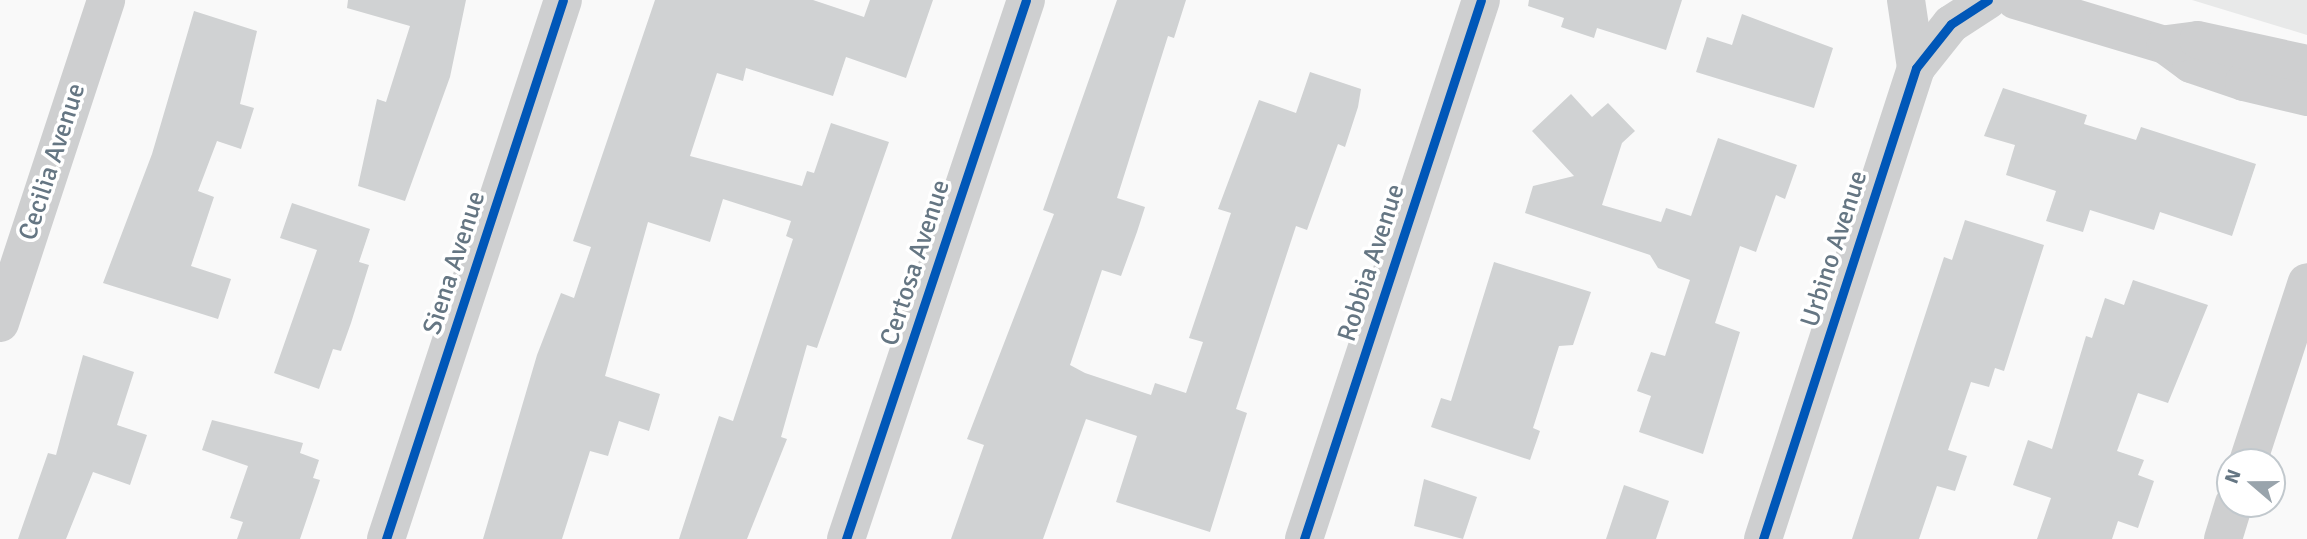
<!DOCTYPE html>
<style>
body{margin:0}
#map{position:relative;width:2307px;height:539px;overflow:hidden;background:#f9f9f9;font-family:Signika,sans-serif}
div>[style]{position:absolute}
.built>*{inset:0;background:#e8e9e9}
.building>*{inset:0;background:#d0d2d3}
.minor>*{height:38px;margin:-19px;padding:0 19px;transform-origin:19px;border-radius:19px;background:#cecfd0}
.tertiary>*{height:38px;margin:-19px;padding:0 19px;transform-origin:19px;border-radius:19px;background:#cecfd0}
.cycleway>*{height:9px;margin:-4.5px;padding:0 4.5px;transform-origin:4.5px;border-radius:4.5px;background:#0057b8}
span{translate:-50% -50%;white-space:nowrap;text-align:center;line-height:1.15;-webkit-text-stroke:7px #fff;paint-order:stroke}
.street-label{font-size:26px;color:#657683}
.north{position:absolute;left:2216px;top:448px;width:70px;height:70px;box-sizing:border-box;background:#fff;border:2px solid #c1c8cd;border-radius:50%;rotate:290deg;font-size:19px;font-weight:700;line-height:28px;text-align:center;color:#657683}
.north::after{content:'';display:block;margin:auto;width:24px;height:32px;background:#99a4ac;clip-path:polygon(50% 0,100% 100%,50% 72%,0 100%)}
</style>
<div id="map">
<div class="built">
<i style="clip-path:polygon(2192px 0,2307px 0,2307px 35px)"></i>
</div>
<div class="building">
<i style="clip-path:polygon(348px 0,466px 0,450px 77px,405px 201px,358px 186px,377px 99px,386px 102px,410px 26px,347px 8px)"></i>
<i style="clip-path:polygon(655px 0,813px 0,864px 17px,870px 0,933px 0,906px 78px,846px 57px,833px 96px,746px 68px,743px 81px,717px 73px,690px 156px,802px 186px,807px 171px,814px 173px,831px 123px,889px 142px,817px 348px,807px 345px,781px 437px,787px 439px,747px 539px,679px 539px,719px 416px,733px 421px,793px 239px,786px 236px,791px 221px,723px 199px,710px 242px,648px 222px,605px 376px,660px 394px,649px 431px,619px 421px,608px 456px,590px 451px,562px 539px,483px 539px,537px 355px,561px 293px,574px 298px,591px 247px,573px 241px)"></i>
<i style="clip-path:polygon(1117px 0,1186px 0,1174px 38px,1168px 36px,1117px 198px,1145px 207px,1137px 232px,1121px 276px,1102px 270px,1070px 365px,1085px 373px,1151px 395px,1155px 383px,1186px 393px,1203px 342px,1189px 338px,1231px 213px,1218px 209px,1259px 100px,1296px 113px,1310px 72px,1361px 89px,1358px 107px,1345px 147px,1338px 144px,1307px 230px,1296px 226px,1236px 409px,1247px 413px,1210px 532px,1116px 502px,1137px 436px,1086px 419px,1043px 539px,951px 539px,984px 445px,967px 439px,1054px 214px,1043px 210px)"></i>
<i style="clip-path:polygon(1529px 0,1682px 0,1666px 50px,1597px 28px,1594px 38px,1561px 27px,1564px 18px,1528px 6px)"></i>
<i style="clip-path:polygon(194px 11px,257px 31px,240px 104px,254px 108px,241px 149px,217px 141px,198px 191px,214px 197px,191px 266px,231px 279px,218px 319px,103px 283px,152px 154px)"></i>
<i style="clip-path:polygon(1742px 14px,1833px 48px,1814px 108px,1696px 72px,1707px 37px,1732px 45px)"></i>
<i style="clip-path:polygon(2003px 88px,2087px 115px,2084px 124px,2136px 140px,2141px 127px,2256px 164px,2232px 236px,2160px 212px,2154px 230px,2090px 210px,2083px 232px,2046px 221px,2056px 191px,2006px 175px,2015px 145px,1984px 136px)"></i>
<i style="clip-path:polygon(1571px 94px,1592px 117px,1608px 103px,1635px 131px,1622px 143px,1602px 205px,1661px 222px,1666px 208px,1691px 216px,1718px 138px,1797px 165px,1785px 199px,1776px 195px,1756px 252px,1740px 246px,1715px 323px,1740px 332px,1703px 454px,1639px 432px,1651px 396px,1637px 391px,1651px 352px,1665px 356px,1690px 280px,1658px 268px,1650px 255px,1525px 213px,1533px 186px,1574px 176px,1532px 131px)"></i>
<i style="clip-path:polygon(292px 203px,370px 229px,359px 262px,369px 265px,351px 323px,341px 351px,333px 349px,319px 389px,274px 373px,317px 250px,280px 238px)"></i>
<i style="clip-path:polygon(1965px 220px,2044px 245px,2004px 371px,1995px 368px,1989px 387px,1971px 382px,1948px 450px,1967px 456px,1955px 491px,1937px 486px,1919px 539px,1852px 539px,1944px 257px,1952px 260px)"></i>
<i style="clip-path:polygon(1494px 262px,1591px 292px,1573px 345px,1559px 346px,1533px 428px,1540px 431px,1530px 460px,1431px 427px,1441px 398px,1451px 401px)"></i>
<i style="clip-path:polygon(2133px 280px,2208px 305px,2168px 403px,2138px 393px,2117px 451px,2144px 460px,2138px 475px,2154px 481px,2138px 528px,2118px 521px,2112px 539px,2037px 539px,2051px 498px,2013px 485px,2028px 440px,2052px 449px,2086px 336px,2092px 338px,2105px 298px,2124px 305px)"></i>
<i style="clip-path:polygon(83px 355px,134px 372px,117px 425px,147px 435px,130px 485px,93px 472px,66px 539px,18px 539px,48px 453px,56px 455px)"></i>
<i style="clip-path:polygon(212px 420px,303px 443px,300px 453px,319px 460px,313px 478px,320px 480px,300px 539px,237px 539px,243px 522px,230px 518px,248px 466px,202px 450px)"></i>
<i style="clip-path:polygon(1424px 479px,1477px 497px,1463px 539px,1414px 526px)"></i>
<i style="clip-path:polygon(1624px 485px,1669px 501px,1656px 539px,1606px 539px)"></i>
</div>
<div class="minor">
<i style="left:1906px;top:0;width:69px;rotate:81.6deg"></i>
<i style="left:0;top:323px;width:340px;rotate:-71.8deg"></i>
<i style="left:2248px;top:462px;width:189px;rotate:-71.9deg"></i>
<i style="left:386px;top:539px;width:567px;rotate:-71.82deg"></i>
<i style="left:846px;top:539px;width:568px;rotate:-71.53deg"></i>
<i style="left:1304px;top:539px;width:567px;rotate:-71.82deg"></i>
<i style="left:1763px;top:539px;width:495px;rotate:-72deg"></i>
<i style="left:1916px;top:68px;width:56px;rotate:-51.5deg"></i>
<i style="left:1951px;top:24px;width:44px;rotate:-33deg"></i>
<i style="left:2223px;top:539px;width:37px;rotate:-73deg"></i>
</div>
<div class="tertiary">
<i style="left:2015px;top:0;width:157px;rotate:16.7deg"></i>
<i style="left:2165px;top:45px;width:32px;rotate:36deg"></i>
<i style="left:2191px;top:64px;width:56px;rotate:18.8deg"></i>
<i style="left:2244px;top:82px;width:65px;rotate:13.4deg"></i>
<i style="left:2167px;top:44px;width:31px;rotate:-7deg"></i>
<i style="left:2198px;top:40px;width:112px;rotate:12.4deg"></i>
</div>
<div class="cycleway">
<i style="left:386px;top:539px;width:567px;rotate:-71.82deg"></i>
<i style="left:846px;top:539px;width:568px;rotate:-71.53deg"></i>
<i style="left:1304px;top:539px;width:567px;rotate:-71.82deg"></i>
<i style="left:1763px;top:539px;width:495px;rotate:-72deg"></i>
<i style="left:1916px;top:68px;width:56px;rotate:-51.5deg"></i>
<i style="left:1951px;top:24px;width:44px;rotate:-33deg"></i>
</div>
<div class="street-label">
<span style="left:53px;top:162px;rotate:-72deg">Cecilia Avenue</span>
<span style="left:1835px;top:249px;rotate:-72deg">Urbino Avenue</span>
<span style="left:455px;top:263px;rotate:-72deg">Siena Avenue</span>
<span style="left:916px;top:263px;rotate:-72deg">Certosa Avenue</span>
<span style="left:1372px;top:263px;rotate:-72deg">Robbia Avenue</span>
</div>
<div class="north">N</div>
</div>
